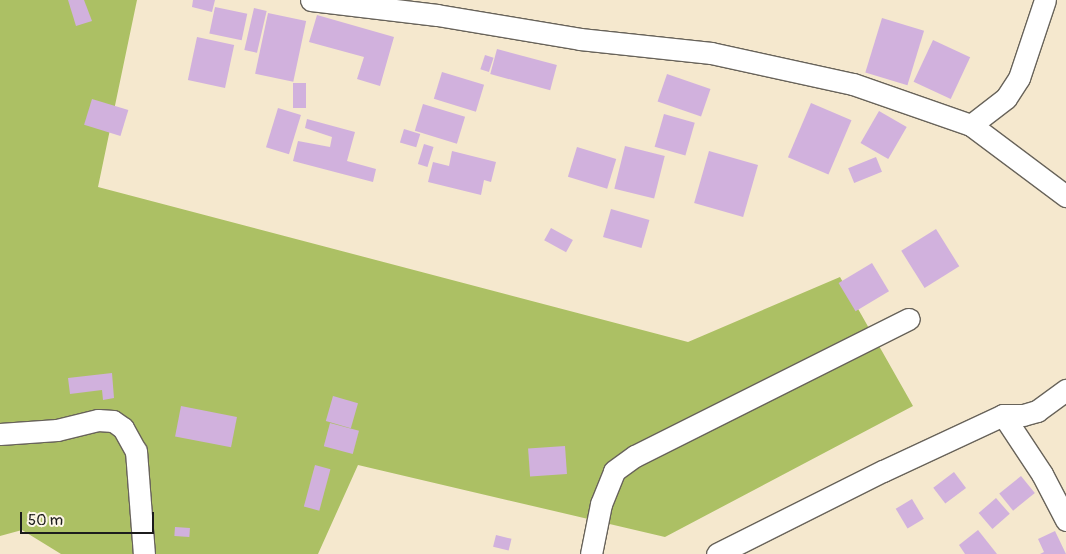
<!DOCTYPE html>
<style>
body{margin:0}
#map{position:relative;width:1066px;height:554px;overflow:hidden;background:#f5e8ce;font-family:Pangolin,sans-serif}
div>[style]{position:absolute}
.green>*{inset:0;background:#acc064}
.building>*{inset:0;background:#d1b1dd;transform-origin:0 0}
.roads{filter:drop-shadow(1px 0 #68635a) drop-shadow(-1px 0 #68635a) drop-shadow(0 1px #68635a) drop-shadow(0 -1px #68635a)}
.minor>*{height:21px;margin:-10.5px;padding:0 10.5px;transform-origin:10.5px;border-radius:10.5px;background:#fff}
span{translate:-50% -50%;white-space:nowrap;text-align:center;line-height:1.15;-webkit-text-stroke:4.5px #fcf5e5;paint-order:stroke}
.scale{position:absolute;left:20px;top:512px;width:134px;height:22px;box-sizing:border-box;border:2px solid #1c1c1c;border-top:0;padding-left:6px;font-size:15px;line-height:18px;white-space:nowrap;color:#1c1c1c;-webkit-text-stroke:4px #fcf5e5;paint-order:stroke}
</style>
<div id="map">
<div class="green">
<i style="clip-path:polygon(0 0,137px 0,98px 187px,688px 342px,840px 277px,913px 406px,665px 537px,358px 465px,318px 554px,61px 554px,22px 530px,0 536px)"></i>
</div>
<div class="building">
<i style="clip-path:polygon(68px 0,84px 0,92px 21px,76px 26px)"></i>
<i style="clip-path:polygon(193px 0,215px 0,212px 12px,192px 7px)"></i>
<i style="left:215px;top:7px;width:33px;height:27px;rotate:12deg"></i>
<i style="left:254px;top:8px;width:13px;height:43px;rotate:13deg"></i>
<i style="left:268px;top:13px;width:39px;height:62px;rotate:12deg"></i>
<i style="clip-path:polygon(317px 15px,394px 37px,380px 86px,357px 79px,364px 57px,309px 42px)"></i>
<i style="left:882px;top:18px;width:44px;height:57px;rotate:17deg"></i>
<i style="left:197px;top:37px;width:38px;height:44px;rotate:12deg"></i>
<i style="left:933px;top:40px;width:41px;height:46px;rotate:25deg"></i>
<i style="left:497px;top:49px;width:62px;height:26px;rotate:15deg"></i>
<i style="left:485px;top:55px;width:9px;height:15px;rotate:18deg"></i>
<i style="left:442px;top:72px;width:44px;height:28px;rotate:17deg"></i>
<i style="left:667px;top:74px;width:46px;height:29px;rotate:19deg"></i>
<i style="left:293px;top:83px;width:13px;height:25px"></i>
<i style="left:92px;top:99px;width:38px;height:27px;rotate:17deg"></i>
<i style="left:811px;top:103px;width:44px;height:59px;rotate:23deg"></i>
<i style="left:423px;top:104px;width:44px;height:28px;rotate:17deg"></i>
<i style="left:278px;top:108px;width:24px;height:41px;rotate:17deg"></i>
<i style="left:879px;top:111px;width:32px;height:37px;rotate:30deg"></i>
<i style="left:664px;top:114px;width:32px;height:34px;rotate:16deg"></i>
<i style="clip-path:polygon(307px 119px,355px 132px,347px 161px,376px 169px,373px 182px,293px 161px,298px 141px,330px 147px,332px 137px,305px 128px)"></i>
<i style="left:404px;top:129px;width:17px;height:14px;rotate:17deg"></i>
<i style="left:424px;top:144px;width:10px;height:21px;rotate:17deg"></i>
<i style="left:625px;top:146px;width:41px;height:44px;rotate:14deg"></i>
<i style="left:577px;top:147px;width:41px;height:31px;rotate:17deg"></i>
<i style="clip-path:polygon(452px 151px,496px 162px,491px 182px,484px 180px,481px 195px,428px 182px,433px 162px,449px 166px)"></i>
<i style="left:709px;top:151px;width:51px;height:54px;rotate:16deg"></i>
<i style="left:876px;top:157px;width:16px;height:30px;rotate:68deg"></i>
<i style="left:611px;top:209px;width:40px;height:29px;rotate:16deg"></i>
<i style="left:551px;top:228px;width:25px;height:14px;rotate:29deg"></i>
<i style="left:936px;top:229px;width:44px;height:41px;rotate:58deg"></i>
<i style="left:872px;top:263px;width:33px;height:39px;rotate:59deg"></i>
<i style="clip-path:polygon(112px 373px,114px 398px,103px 400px,102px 390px,70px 394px,68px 378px)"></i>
<i style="left:333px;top:396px;width:26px;height:26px;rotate:16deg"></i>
<i style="left:181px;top:406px;width:57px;height:31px;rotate:11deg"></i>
<i style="left:330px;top:423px;width:30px;height:24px;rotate:15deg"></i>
<i style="left:565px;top:446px;width:28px;height:37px;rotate:86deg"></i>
<i style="left:315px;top:465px;width:16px;height:43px;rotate:15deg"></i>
<i style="left:954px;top:472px;width:20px;height:26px;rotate:53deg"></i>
<i style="left:1021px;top:476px;width:22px;height:28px;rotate:51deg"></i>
<i style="left:996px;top:498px;width:21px;height:23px;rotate:49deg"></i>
<i style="left:912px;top:499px;width:23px;height:19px;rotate:59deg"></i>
<i style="left:175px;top:527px;width:15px;height:9px;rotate:4deg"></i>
<i style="clip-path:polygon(978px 530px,997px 554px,965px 554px,959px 545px)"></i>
<i style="clip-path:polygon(1055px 531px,1066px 554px,1040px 554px,1044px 552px,1038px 539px)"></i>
<i style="left:496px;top:535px;width:16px;height:12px;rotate:14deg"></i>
</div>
<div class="roads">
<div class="minor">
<i style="left:311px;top:0;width:127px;rotate:6.8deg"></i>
<i style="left:437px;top:15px;width:145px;rotate:9.5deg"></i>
<i style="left:580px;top:39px;width:132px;rotate:6.1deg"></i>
<i style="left:711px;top:53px;width:145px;rotate:12.3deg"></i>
<i style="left:853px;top:84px;width:125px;rotate:19.2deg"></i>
<i style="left:971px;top:125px;width:119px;rotate:36.8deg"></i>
<i style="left:971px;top:125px;width:44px;rotate:-37.6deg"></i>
<i style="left:1006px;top:98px;width:24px;rotate:-57deg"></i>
<i style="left:1019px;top:78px;width:82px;rotate:-71.6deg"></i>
<i style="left:1003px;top:415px;width:71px;rotate:56.5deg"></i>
<i style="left:1042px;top:474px;width:52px;rotate:62.4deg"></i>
<i style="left:0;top:434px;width:57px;rotate:-4deg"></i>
<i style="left:57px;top:430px;width:42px;rotate:-13.7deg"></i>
<i style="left:98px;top:420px;width:15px;rotate:4deg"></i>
<i style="left:113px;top:421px;width:12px;rotate:35deg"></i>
<i style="left:123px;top:428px;width:26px;rotate:61deg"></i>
<i style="left:136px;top:451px;width:103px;rotate:85.6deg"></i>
<i style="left:591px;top:554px;width:51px;rotate:-78.7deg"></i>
<i style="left:601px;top:504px;width:35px;rotate:-68deg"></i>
<i style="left:614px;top:471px;width:26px;rotate:-36deg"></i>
<i style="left:635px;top:456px;width:306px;rotate:-26.6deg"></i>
<i style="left:717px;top:554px;width:186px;rotate:-26.6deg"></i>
<i style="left:883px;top:471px;width:132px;rotate:-25deg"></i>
<i style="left:1003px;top:415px;width:20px"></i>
<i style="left:1023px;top:415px;width:15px;rotate:-16deg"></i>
<i style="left:1037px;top:411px;width:36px;rotate:-36deg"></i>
</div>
</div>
<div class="scale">50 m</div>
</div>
